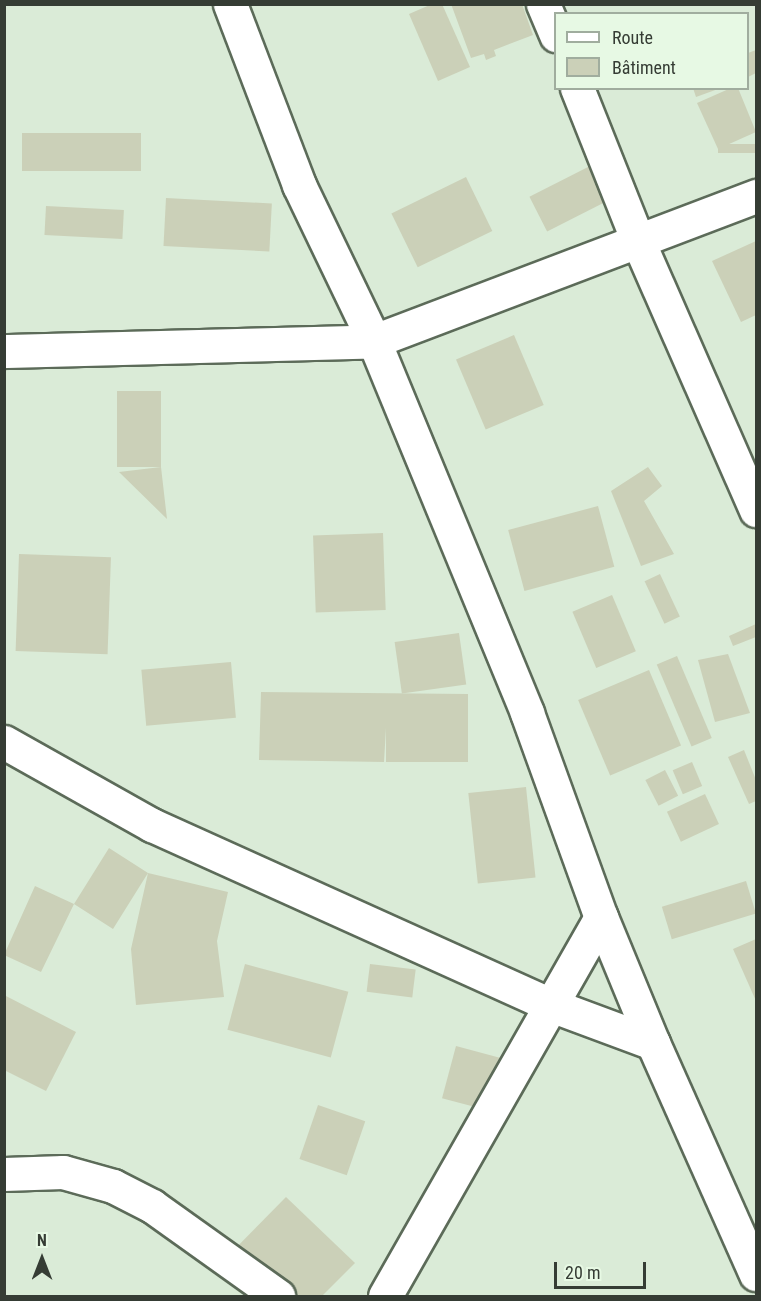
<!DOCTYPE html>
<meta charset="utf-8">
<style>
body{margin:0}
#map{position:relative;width:761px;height:1301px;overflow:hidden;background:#daebd7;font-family:"Roboto Condensed",sans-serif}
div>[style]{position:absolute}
.building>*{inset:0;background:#cbd0b8;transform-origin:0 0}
.roads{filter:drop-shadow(2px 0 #5c6b59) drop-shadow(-2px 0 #5c6b59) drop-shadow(0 2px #5c6b59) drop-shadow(0 -2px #5c6b59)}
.minor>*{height:33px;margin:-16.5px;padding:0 16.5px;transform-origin:16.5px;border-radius:16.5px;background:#fff}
span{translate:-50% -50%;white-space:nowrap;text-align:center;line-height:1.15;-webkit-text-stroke:6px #e7f9e4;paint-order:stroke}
.frame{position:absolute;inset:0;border:6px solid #353c34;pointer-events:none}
.legend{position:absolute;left:554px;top:12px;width:195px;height:78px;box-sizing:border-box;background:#e7f9e4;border:2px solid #a0ad9e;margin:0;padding:8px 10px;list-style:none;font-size:18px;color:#353c34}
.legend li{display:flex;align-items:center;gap:12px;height:30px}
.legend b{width:30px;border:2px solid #a0ad9e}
.north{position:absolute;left:12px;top:1229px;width:60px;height:60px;-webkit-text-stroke:4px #e7f9e4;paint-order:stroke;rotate:0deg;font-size:16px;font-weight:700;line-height:24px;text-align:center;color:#353c34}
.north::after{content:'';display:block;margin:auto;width:21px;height:27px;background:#353c34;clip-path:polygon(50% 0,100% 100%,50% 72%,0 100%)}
.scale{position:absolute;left:554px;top:1262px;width:92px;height:27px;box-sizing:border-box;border:3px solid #353c34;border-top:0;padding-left:8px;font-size:18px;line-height:21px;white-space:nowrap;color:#353c34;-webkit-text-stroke:4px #e7f9e4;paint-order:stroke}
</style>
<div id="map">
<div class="building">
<i style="clip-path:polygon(432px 4px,442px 4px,470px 67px,438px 81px,409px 14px)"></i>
<i style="clip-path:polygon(451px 4px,522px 4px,533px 35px,494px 50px,496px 56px,486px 60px,484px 54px,471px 58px)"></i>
<i style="clip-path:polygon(756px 50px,756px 73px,748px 77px,748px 53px)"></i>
<i style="clip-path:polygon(693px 88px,717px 88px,718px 89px,696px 97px)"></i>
<i style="clip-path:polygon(731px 88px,738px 88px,756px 132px,718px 149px,697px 103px)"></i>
<i style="left:22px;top:133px;width:119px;height:38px"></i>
<i style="left:756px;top:144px;width:9px;height:38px;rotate:90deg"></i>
<i style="left:590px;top:166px;width:39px;height:68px;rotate:63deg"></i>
<i style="left:466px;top:177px;width:60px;height:83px;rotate:64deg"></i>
<i style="left:166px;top:198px;width:106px;height:48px;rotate:3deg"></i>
<i style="left:46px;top:206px;width:78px;height:29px;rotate:3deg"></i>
<i style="clip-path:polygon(756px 241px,756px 315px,741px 322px,712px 261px)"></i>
<i style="left:514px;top:335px;width:76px;height:63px;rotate:67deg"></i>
<i style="clip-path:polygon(117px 391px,161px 391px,161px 467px,167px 519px,119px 472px,161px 467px,117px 467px)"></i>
<i style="clip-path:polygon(648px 467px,662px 486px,644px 501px,674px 554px,641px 566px,611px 491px)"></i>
<i style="left:598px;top:506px;width:63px;height:93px;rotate:75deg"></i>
<i style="left:383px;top:533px;width:77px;height:70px;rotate:88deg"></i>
<i style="left:19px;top:554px;width:92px;height:97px;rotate:2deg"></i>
<i style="left:660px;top:574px;width:47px;height:17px;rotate:65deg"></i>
<i style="left:612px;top:595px;width:61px;height:43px;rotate:67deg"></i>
<i style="clip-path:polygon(756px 624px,756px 637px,733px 646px,729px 636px)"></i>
<i style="left:459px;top:633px;width:52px;height:65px;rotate:82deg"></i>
<i style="clip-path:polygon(728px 654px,750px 713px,715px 722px,698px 660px)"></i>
<i style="left:677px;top:656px;width:89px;height:22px;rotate:67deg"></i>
<i style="left:231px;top:662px;width:56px;height:90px;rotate:85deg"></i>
<i style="left:649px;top:670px;width:82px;height:77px;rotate:67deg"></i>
<i style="clip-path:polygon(261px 692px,468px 694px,468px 762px,386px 762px,386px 728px,384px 762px,259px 760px)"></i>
<i style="clip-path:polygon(744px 750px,756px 780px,756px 801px,749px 804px,728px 757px)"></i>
<i style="left:692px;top:762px;width:26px;height:21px;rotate:67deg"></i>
<i style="left:665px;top:770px;width:29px;height:22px;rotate:63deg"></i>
<i style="left:526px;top:787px;width:91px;height:58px;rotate:84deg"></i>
<i style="left:705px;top:794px;width:33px;height:42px;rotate:65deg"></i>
<i style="clip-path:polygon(109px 848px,148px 873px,228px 892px,217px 941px,224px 997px,136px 1005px,131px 949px,148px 873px,113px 929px,74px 904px,41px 972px,4px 955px,35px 886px,74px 904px)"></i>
<i style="left:746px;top:881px;width:34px;height:88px;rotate:73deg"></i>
<i style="clip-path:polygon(756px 939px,756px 1001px,733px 949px)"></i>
<i style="left:245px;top:964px;width:107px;height:68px;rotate:15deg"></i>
<i style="left:370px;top:964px;width:46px;height:28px;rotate:7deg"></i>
<i style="clip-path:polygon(4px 995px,76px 1032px,46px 1091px,4px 1070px)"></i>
<i style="left:456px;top:1046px;width:52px;height:54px;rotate:15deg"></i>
<i style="left:318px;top:1105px;width:50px;height:57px;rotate:19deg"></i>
<i style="clip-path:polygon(286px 1197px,355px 1263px,322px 1296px,262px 1296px,224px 1260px)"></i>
</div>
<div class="roads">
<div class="minor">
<i style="left:230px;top:4px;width:194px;rotate:69.1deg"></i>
<i style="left:299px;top:185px;width:173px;rotate:64.3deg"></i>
<i style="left:374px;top:341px;width:402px;rotate:67.6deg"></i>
<i style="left:527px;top:713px;width:217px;rotate:70.1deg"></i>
<i style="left:601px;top:917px;width:136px;rotate:67.6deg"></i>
<i style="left:653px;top:1043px;width:253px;rotate:66deg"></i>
<i style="left:543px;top:4px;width:34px;rotate:67deg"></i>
<i style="left:577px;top:88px;width:165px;rotate:68.3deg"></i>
<i style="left:638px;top:241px;width:294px;rotate:66.3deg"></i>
<i style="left:4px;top:351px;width:370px;rotate:-1.5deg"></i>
<i style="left:374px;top:341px;width:409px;rotate:-20.8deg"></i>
<i style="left:4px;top:742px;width:170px;rotate:29.3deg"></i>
<i style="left:152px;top:825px;width:435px;rotate:24.3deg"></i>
<i style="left:548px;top:1004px;width:112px;rotate:20.4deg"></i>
<i style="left:4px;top:1174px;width:59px;rotate:-1.9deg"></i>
<i style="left:63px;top:1172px;width:52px;rotate:15.6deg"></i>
<i style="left:113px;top:1186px;width:44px;rotate:27.1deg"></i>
<i style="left:152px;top:1206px;width:155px;rotate:35.5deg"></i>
<i style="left:385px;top:1296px;width:436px;rotate:-60.3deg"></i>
</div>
</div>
<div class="frame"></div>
<ul class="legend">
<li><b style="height:8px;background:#fff"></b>Route</li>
<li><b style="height:16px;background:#cbd0b8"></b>Bâtiment</li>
</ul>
<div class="north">N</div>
<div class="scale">20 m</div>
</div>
